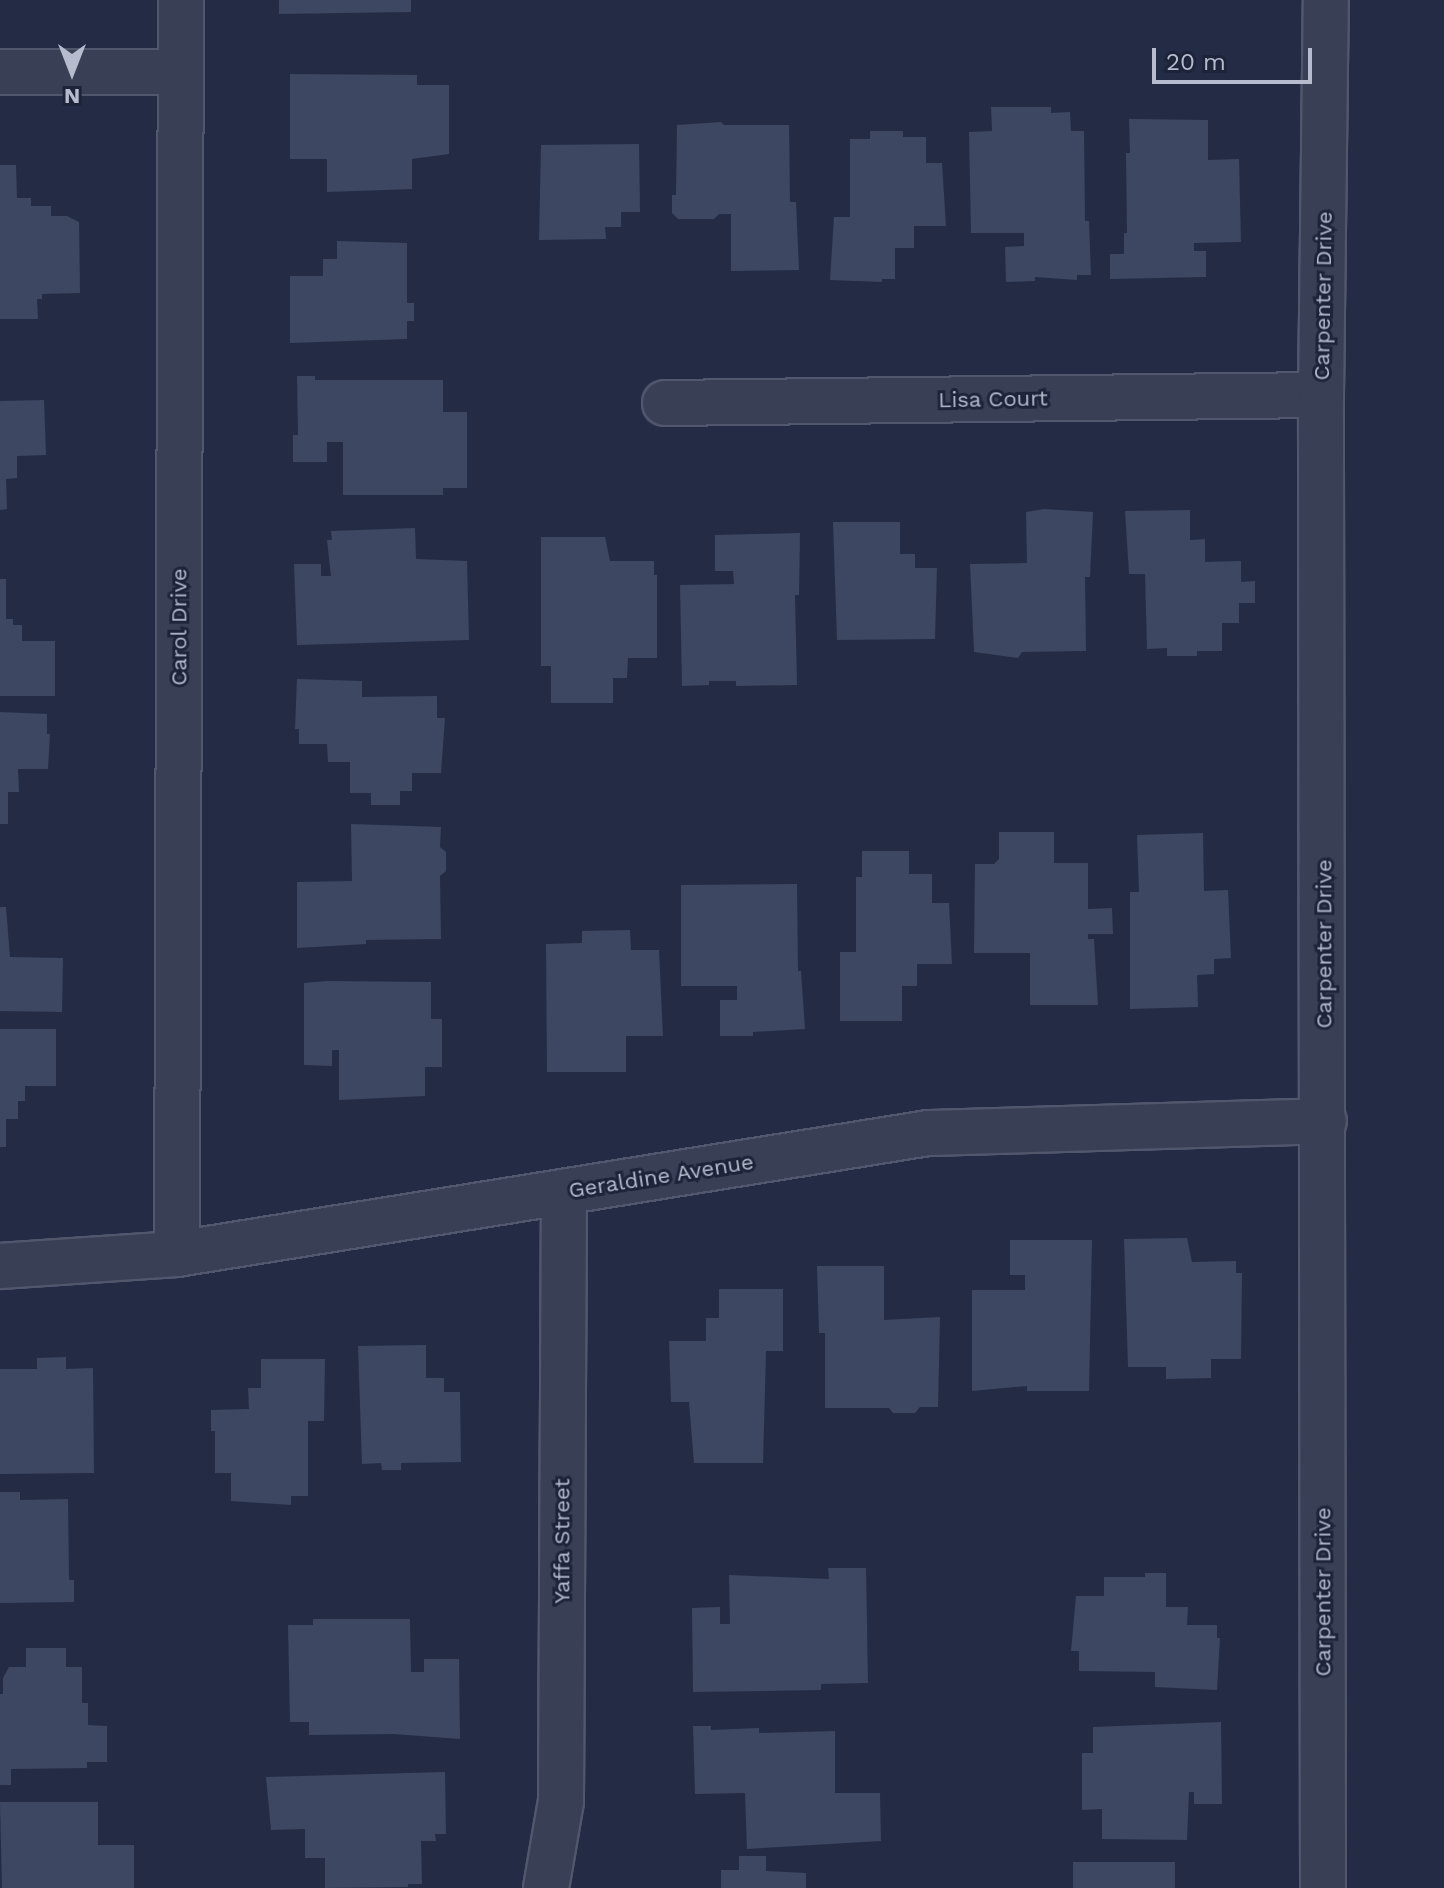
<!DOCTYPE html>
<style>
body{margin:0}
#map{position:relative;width:1444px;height:1888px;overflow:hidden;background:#242c45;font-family:"Work Sans",sans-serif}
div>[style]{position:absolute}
.building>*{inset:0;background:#3d4762;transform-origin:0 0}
.roads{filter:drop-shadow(2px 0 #51576c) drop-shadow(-2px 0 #51576c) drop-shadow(0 2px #51576c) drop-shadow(0 -2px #51576c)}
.minor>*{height:44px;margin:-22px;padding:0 22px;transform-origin:22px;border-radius:22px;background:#393f54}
span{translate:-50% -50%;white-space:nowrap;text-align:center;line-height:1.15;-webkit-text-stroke:6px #1d243a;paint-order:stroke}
.street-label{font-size:22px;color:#b6bbce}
.north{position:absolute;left:32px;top:32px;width:80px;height:80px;-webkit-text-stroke:6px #1d243a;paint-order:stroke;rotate:180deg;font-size:22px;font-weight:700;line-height:32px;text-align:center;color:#b6bbce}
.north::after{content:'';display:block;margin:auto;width:28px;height:36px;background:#b6bbce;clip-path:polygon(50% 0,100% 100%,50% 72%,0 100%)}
.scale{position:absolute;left:1152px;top:48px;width:160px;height:36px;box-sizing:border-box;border:4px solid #b6bbce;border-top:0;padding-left:10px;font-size:24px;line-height:28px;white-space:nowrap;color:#b6bbce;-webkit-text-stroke:6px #1d243a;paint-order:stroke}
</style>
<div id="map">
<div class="building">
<i style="clip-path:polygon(279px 0,411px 0,411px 12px,279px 14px)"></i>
<i style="clip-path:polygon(290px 74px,417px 75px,417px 85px,449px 85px,449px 154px,412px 159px,412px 189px,327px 192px,327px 159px,290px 159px)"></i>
<i style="clip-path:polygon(991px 107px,1051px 107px,1051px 113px,1070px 112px,1071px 131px,1084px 131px,1085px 221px,1089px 221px,1091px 275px,1077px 275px,1077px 280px,1035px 277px,1035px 281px,1006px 282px,1005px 247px,1024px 246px,1024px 233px,971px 233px,969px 132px,992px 131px)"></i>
<i style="clip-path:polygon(1129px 119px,1208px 120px,1208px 160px,1239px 159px,1241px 242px,1194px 243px,1194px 251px,1206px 251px,1206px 277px,1110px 279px,1110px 254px,1124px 254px,1124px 233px,1127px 233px,1126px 153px,1130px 153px)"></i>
<i style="clip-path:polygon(721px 122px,724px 125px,789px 125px,790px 202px,796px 202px,799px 270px,731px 271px,731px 214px,719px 214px,714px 219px,678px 219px,672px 213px,672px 195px,676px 195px,677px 125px)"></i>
<i style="clip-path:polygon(870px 131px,903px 131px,903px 137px,926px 137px,926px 163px,942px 163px,946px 226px,914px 226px,914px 248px,895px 248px,895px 279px,882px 279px,882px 282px,830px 280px,834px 217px,850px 217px,850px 139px,870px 139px)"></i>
<i style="clip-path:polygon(639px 144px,640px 212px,621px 212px,621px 227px,605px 227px,606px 239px,539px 240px,541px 145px)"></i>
<i style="clip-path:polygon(0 165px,16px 165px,17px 198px,31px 198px,31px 206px,51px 206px,51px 216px,67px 216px,79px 222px,80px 293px,42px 294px,42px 299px,37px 299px,38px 319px,0 319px)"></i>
<i style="clip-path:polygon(337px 241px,407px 243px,407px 303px,414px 303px,414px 321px,407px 321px,407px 339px,290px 343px,290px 276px,323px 276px,323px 259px,337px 259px)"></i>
<i style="clip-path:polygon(297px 376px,315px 376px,315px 380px,443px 380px,443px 412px,467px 412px,467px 488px,443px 488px,443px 495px,343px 495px,343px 442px,327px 442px,327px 462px,293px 462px,293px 435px,298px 435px)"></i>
<i style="clip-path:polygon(44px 400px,46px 455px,17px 456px,17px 478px,6px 479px,7px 509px,0 510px,0 401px)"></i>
<i style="clip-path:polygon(1044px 509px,1093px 512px,1090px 577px,1085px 577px,1086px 651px,1022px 652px,1018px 658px,974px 652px,970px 564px,1027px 563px,1026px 512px)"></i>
<i style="clip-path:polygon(1190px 510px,1190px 540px,1205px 539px,1205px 562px,1241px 561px,1241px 582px,1255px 581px,1255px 603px,1239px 603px,1239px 623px,1222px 623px,1222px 651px,1197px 651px,1197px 656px,1167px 656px,1167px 648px,1147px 649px,1145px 574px,1129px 574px,1125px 511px)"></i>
<i style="clip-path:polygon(833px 522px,900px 522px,900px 554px,915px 554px,915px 568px,937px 568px,935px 639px,837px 640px)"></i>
<i style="clip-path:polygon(415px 528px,416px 559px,467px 561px,469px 640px,297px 645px,294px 564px,321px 564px,321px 576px,331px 576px,327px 540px,332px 540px,331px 531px)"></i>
<i style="clip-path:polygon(800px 533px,799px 595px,795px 595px,797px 685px,736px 686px,736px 681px,709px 681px,709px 685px,682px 686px,680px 585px,734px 584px,733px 571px,715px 571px,715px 535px)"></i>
<i style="clip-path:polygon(541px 537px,605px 537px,610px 561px,654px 561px,654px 575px,657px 575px,657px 658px,628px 658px,627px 678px,613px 678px,613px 703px,551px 703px,551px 666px,541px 666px)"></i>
<i style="clip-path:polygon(0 579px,6px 579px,6px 619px,13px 619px,13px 625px,22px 625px,22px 641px,55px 641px,55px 696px,0 696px)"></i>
<i style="clip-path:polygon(297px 679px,362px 681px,362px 697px,437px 696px,437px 718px,445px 718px,441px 773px,412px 773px,412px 791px,400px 791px,400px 805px,371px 805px,371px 793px,350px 793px,350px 762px,328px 762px,327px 744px,299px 744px,299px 729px,295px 729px)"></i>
<i style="clip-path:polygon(0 712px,47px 714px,47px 734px,50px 734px,48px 769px,18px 769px,19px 792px,8px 792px,8px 824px,0 824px)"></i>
<i style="clip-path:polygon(351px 824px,441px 827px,440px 847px,446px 852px,446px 871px,440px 876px,441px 939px,366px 940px,366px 944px,297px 948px,297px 882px,352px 881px)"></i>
<i style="clip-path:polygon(999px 832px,1054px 832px,1054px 863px,1088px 863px,1088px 909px,1112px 908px,1113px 934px,1088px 934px,1088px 939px,1094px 939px,1098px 1005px,1030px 1005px,1030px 953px,974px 953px,975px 864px,994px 864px,999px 859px)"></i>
<i style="clip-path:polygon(1203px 833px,1204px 891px,1228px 890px,1231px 958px,1214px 959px,1214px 974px,1197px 975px,1198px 1007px,1130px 1009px,1130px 892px,1139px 892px,1137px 835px)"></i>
<i style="clip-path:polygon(862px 851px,909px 851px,909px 874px,932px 874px,932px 903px,949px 903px,952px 964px,917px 964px,917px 986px,902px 986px,902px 1021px,840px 1021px,840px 952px,856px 952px,856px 877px,862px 877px)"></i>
<i style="clip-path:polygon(797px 884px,798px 971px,801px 971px,805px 1029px,753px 1032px,753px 1036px,720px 1036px,720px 1000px,737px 1000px,737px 986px,681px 986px,681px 885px)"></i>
<i style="clip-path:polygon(0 907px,6px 907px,10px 957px,63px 958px,62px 1012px,0 1011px)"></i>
<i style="clip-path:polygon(630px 930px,631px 950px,659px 950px,663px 1036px,626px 1036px,626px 1072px,547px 1072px,546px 944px,582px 943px,582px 931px)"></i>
<i style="clip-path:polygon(327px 981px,431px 982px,431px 1019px,442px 1019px,442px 1067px,425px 1067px,425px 1096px,339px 1100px,339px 1050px,332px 1050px,332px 1066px,304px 1065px,304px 983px)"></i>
<i style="clip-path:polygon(0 1029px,56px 1029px,56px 1086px,25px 1086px,25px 1101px,18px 1101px,18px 1119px,6px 1119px,6px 1147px,0 1147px)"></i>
<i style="clip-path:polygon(1187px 1238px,1192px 1262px,1236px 1261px,1236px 1273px,1242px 1273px,1241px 1359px,1211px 1359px,1211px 1378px,1166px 1379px,1166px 1367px,1128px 1367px,1124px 1239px)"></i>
<i style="clip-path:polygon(1010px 1240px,1092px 1240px,1089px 1391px,1027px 1391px,1027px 1386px,972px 1391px,972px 1290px,1025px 1290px,1025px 1275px,1010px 1275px)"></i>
<i style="clip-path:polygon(817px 1266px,884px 1266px,884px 1320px,940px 1317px,938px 1407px,920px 1407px,915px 1413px,893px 1413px,889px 1408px,825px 1408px,825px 1333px,819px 1333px)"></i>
<i style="clip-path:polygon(719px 1289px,783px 1289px,783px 1351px,766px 1351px,763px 1463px,694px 1463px,689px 1402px,671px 1402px,669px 1341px,706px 1341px,706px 1318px,719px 1318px)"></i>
<i style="clip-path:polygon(426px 1345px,426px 1378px,444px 1378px,444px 1392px,460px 1392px,461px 1462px,401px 1463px,401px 1470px,382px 1470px,381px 1463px,362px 1464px,358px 1346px)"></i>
<i style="clip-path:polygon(66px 1357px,66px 1369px,93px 1368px,94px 1473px,0 1474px,0 1369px,37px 1369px,37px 1358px)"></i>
<i style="clip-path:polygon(261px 1359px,325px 1359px,324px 1421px,308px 1421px,308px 1496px,291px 1496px,291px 1505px,231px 1501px,231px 1473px,215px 1473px,215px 1431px,211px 1431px,211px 1410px,249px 1409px,248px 1388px,261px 1388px)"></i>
<i style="clip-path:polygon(0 1492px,20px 1492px,20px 1500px,68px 1499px,69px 1580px,74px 1580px,74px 1602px,0 1603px)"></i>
<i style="clip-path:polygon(828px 1568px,866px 1568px,868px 1683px,821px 1684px,821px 1690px,693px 1692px,692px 1608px,720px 1607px,720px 1624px,730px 1624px,729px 1575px,829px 1579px)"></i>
<i style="clip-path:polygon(1145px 1573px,1166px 1573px,1166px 1607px,1188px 1607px,1187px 1625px,1217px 1625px,1217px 1638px,1220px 1638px,1217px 1690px,1155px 1687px,1155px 1672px,1079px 1671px,1079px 1651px,1071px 1651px,1076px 1596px,1104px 1596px,1104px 1577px,1145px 1577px)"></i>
<i style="clip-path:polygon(313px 1619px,410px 1619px,411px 1672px,424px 1672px,424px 1659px,459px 1659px,460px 1739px,394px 1734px,309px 1735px,309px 1722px,290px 1722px,288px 1625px,313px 1625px)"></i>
<i style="clip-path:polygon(26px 1648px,66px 1648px,66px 1667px,82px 1667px,82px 1703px,88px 1703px,88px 1725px,107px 1726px,107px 1762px,87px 1762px,87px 1768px,11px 1769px,11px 1785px,0 1785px,0 1694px,3px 1694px,3px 1678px,9px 1667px,26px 1667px)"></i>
<i style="clip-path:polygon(1221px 1722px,1222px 1804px,1194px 1804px,1194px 1792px,1189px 1792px,1187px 1840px,1102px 1839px,1102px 1809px,1082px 1810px,1082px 1753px,1093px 1753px,1093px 1727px)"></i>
<i style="clip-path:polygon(693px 1726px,711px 1726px,711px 1730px,759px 1728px,759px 1733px,835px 1731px,835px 1793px,880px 1793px,881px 1841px,747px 1849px,745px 1793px,695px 1794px)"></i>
<i style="clip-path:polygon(445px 1772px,446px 1834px,435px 1834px,436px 1841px,421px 1841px,422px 1884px,408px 1884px,408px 1887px,325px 1888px,325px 1858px,305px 1858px,305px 1829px,271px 1830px,266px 1777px)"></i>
<i style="clip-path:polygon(0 1802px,98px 1802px,98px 1845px,134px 1845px,134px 1888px,2px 1888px)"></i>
<i style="clip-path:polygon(739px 1856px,766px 1856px,766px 1871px,806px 1873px,806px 1888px,721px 1888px,721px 1870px,739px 1870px)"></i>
<i style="left:1175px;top:1862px;width:26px;height:102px;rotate:90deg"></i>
</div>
<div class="roads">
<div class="minor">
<i style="left:0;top:72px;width:181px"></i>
<i style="left:665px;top:403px;width:656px;rotate:-0.7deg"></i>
<i style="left:177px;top:1254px;width:1254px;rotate:-89.82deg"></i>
<i style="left:0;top:1266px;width:177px;rotate:-3.9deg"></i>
<i style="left:177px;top:1254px;width:761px;rotate:-9.15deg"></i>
<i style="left:928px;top:1133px;width:396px;rotate:-1.7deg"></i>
<i style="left:546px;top:1888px;width:88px;rotate:-80.2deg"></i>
<i style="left:561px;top:1801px;width:609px;rotate:-89.72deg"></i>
<i style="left:1323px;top:1888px;width:1493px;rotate:-90.08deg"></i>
<i style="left:1321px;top:395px;width:395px;rotate:-89.3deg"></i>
</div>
</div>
<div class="street-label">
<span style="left:1323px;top:296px;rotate:-89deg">Carpenter Drive</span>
<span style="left:993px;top:399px;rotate:-1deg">Lisa Court</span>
<span style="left:179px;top:627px;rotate:-90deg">Carol Drive</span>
<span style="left:1324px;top:944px;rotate:-90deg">Carpenter Drive</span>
<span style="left:661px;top:1176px;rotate:-9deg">Geraldine Avenue</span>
<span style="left:562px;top:1541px;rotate:-90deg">Yaffa Street</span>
<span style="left:1323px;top:1592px;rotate:-90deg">Carpenter Drive</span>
</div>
<div class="north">N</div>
<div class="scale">20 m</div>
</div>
